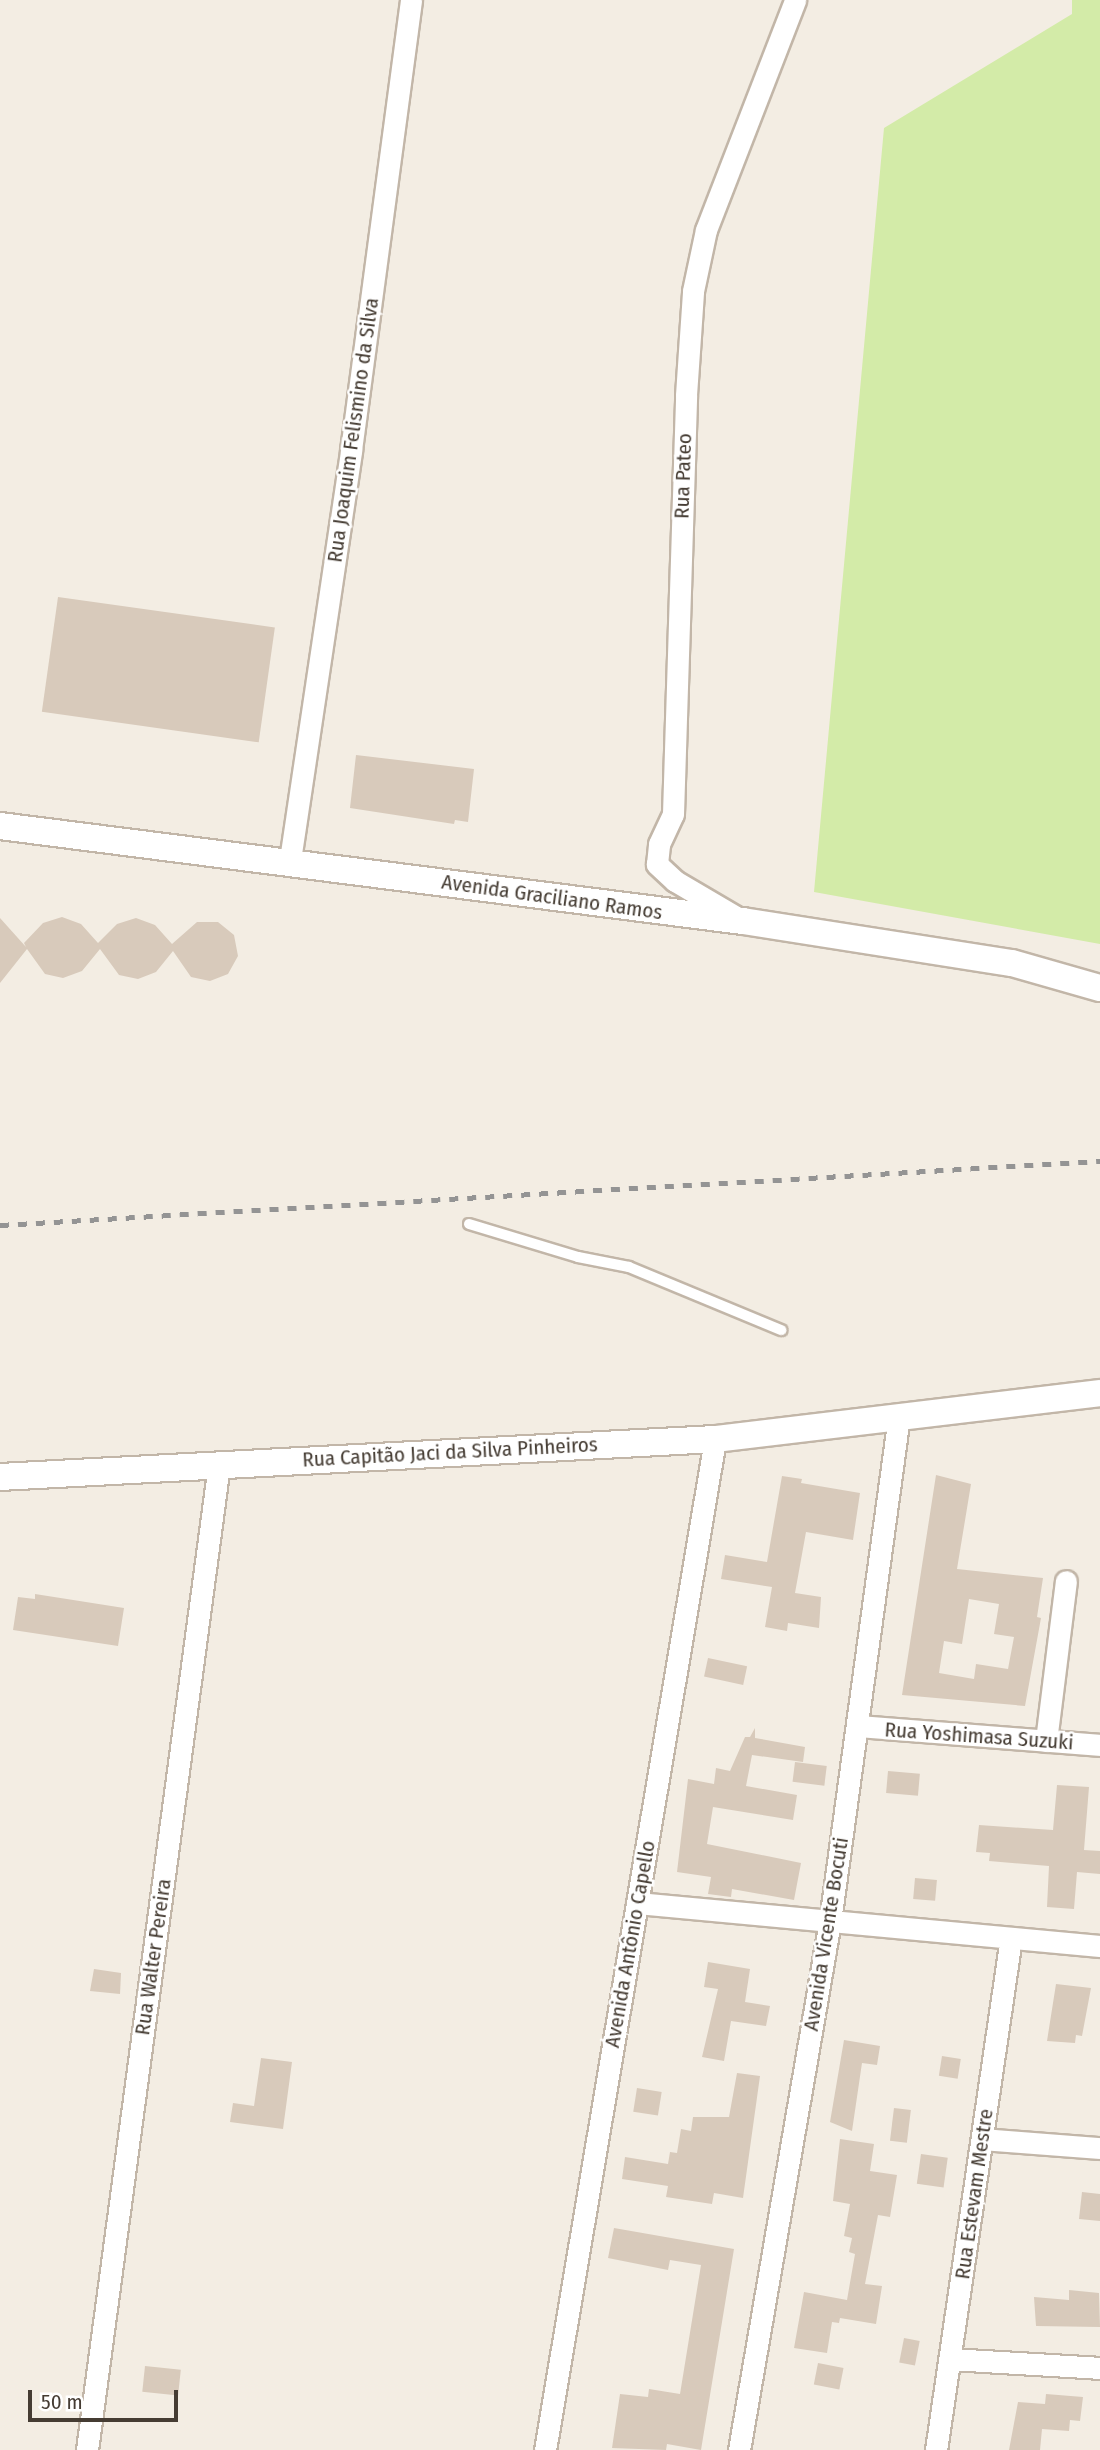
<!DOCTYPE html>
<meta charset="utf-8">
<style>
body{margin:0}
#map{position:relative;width:1100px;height:2450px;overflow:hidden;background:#f3ede3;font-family:"Fira Sans Condensed",sans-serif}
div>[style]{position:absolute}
.green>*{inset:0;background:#d3eba8}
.building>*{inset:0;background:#d8cabb;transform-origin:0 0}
.roads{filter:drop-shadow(2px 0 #c2b6a8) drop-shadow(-2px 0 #c2b6a8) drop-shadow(0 2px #c2b6a8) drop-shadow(0 -2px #c2b6a8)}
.service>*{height:10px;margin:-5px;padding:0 5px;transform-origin:5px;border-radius:5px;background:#fff}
.minor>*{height:21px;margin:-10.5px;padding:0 10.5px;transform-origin:10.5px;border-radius:10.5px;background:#fff}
.tertiary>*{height:26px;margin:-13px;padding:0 13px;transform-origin:13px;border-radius:13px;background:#fff}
.rail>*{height:5px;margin-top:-2.5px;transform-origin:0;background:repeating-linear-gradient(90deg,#949494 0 9px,transparent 0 18px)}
span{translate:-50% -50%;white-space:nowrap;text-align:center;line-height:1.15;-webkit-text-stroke:5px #fff;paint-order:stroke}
.street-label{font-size:21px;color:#453c33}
.scale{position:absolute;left:28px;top:2390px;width:150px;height:32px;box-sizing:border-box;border:4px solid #453c33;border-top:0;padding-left:9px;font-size:21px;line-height:24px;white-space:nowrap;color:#453c33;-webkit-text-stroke:5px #fff;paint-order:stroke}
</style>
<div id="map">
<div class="green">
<i style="clip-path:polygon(1072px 0,1100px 0,1100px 944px,814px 892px,884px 128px,1072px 14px)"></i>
</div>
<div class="building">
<i style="left:58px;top:597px;width:219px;height:116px;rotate:8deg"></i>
<i style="clip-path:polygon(356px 755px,474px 769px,468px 822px,455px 820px,454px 824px,350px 808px)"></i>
<i style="clip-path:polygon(62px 917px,81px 924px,98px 943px,117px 924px,136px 918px,155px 925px,172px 944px,197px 922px,218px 922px,234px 935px,238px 956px,228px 974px,210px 981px,191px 977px,173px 951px,156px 972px,138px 979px,119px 975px,100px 949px,82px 971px,63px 978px,45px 974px,27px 949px,0 983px,0 918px,26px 947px,24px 943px,43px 923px)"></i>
<i style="clip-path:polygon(evenodd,936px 1475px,971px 1484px,957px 1569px,1043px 1578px,1037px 1617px,1041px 1618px,1025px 1706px,902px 1695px,936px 1475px,969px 1599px,999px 1604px,994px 1634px,1014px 1637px,1008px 1669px,976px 1664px,974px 1679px,939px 1673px,944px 1641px,962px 1644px,969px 1599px)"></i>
<i style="clip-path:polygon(782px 1476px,802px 1479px,801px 1483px,860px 1493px,853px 1540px,806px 1532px,795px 1593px,821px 1597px,819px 1628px,788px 1623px,787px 1631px,765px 1627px,772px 1587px,721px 1579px,725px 1555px,767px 1562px)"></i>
<i style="clip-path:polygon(35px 1594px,124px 1608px,118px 1646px,13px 1630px,18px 1597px,35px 1599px)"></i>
<i style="left:708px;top:1658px;width:40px;height:19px;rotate:12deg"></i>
<i style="clip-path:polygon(755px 1728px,755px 1738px,805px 1747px,803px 1762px,752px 1755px,746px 1786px,797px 1795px,793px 1820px,713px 1807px,707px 1844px,801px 1863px,794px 1900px,732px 1889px,731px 1897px,708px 1894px,711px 1877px,677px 1872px,688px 1779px,714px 1784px,716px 1768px,730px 1771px,745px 1737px,750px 1737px)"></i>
<i style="left:795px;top:1762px;width:32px;height:20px;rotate:7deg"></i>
<i style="left:888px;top:1771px;width:32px;height:22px;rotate:5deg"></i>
<i style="clip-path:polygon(1057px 1785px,1089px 1787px,1084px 1850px,1100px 1851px,1100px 1874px,1077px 1872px,1074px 1909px,1047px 1907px,1049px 1866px,989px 1861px,990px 1853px,976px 1852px,979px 1825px,1053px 1830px)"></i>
<i style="left:915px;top:1878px;width:22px;height:21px;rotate:5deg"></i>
<i style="clip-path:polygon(708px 1962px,750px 1969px,745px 2002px,770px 2006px,766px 2026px,731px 2021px,724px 2061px,702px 2057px,718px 1989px,704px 1987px)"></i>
<i style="clip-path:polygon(94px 1969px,121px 1973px,120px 1994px,90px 1991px)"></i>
<i style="clip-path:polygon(1056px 1984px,1091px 1988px,1082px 2036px,1076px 2035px,1075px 2043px,1047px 2041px)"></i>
<i style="clip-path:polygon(844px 2040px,880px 2046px,877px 2065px,862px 2063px,852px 2131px,830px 2122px)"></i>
<i style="left:942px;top:2056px;width:19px;height:20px;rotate:9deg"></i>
<i style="clip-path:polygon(261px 2058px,292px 2062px,283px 2129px,230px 2122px,233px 2103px,254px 2106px)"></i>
<i style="clip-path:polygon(737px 2073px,760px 2076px,743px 2198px,714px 2193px,712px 2204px,666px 2197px,668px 2186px,622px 2179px,625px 2157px,668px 2164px,670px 2152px,677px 2153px,681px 2129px,691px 2131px,693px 2117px,729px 2117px)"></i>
<i style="left:637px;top:2088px;width:25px;height:24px;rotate:9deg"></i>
<i style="left:894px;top:2108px;width:17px;height:33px;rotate:7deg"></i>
<i style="clip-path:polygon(840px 2139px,874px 2144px,870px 2171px,897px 2175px,890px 2217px,878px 2215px,865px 2284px,882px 2286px,876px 2324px,840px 2318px,839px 2323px,832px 2322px,827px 2353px,794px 2348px,804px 2292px,847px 2300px,855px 2254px,849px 2252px,852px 2238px,844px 2236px,850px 2204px,833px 2201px)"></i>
<i style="left:921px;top:2154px;width:27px;height:30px;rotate:8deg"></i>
<i style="clip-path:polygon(1082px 2192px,1100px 2194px,1100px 2221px,1079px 2219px)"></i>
<i style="clip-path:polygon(614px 2228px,734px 2249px,701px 2450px,667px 2444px,666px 2450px,612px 2448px,620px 2394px,648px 2397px,649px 2389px,680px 2394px,701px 2265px,670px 2260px,668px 2270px,608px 2258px)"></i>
<i style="clip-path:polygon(1069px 2290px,1099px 2293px,1100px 2327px,1036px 2326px,1034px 2297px,1069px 2300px)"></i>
<i style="left:904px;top:2338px;width:16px;height:25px;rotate:11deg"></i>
<i style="left:818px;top:2363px;width:26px;height:22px;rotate:11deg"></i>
<i style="left:145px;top:2366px;width:36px;height:26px;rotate:6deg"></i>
<i style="clip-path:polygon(1046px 2394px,1083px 2397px,1080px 2421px,1070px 2420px,1069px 2431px,1042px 2429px,1040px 2450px,1009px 2450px,1018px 2402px,1045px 2404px)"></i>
</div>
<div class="roads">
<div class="service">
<i style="left:469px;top:1224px;width:114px;rotate:16.8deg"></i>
<i style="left:578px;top:1257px;width:52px;rotate:11.1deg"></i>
<i style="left:629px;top:1267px;width:165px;rotate:22.5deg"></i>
</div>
<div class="minor">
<i style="left:290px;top:860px;width:415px;rotate:-81.5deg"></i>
<i style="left:351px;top:450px;width:454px;rotate:-82.4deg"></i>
<i style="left:738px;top:918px;width:73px;rotate:-149.6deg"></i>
<i style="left:675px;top:881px;width:25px;rotate:-137deg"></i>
<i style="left:657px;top:864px;width:20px;rotate:-84deg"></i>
<i style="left:659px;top:844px;width:33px;rotate:-65deg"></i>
<i style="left:673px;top:814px;width:419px;rotate:-88.2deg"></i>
<i style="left:686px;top:395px;width:104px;rotate:-86.1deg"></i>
<i style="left:693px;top:291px;width:62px;rotate:-78deg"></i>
<i style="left:706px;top:230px;width:247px;rotate:-68.8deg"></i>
<i style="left:859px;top:1726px;width:242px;rotate:4.5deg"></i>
<i style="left:1046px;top:1741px;width:161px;rotate:-82.9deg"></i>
<i style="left:637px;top:1903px;width:465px;rotate:5.3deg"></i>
<i style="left:982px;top:2139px;width:118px;rotate:4.4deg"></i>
<i style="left:950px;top:2359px;width:150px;rotate:3.4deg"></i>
<i style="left:87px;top:2450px;width:995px;rotate:-82.37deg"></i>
<i style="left:545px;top:2450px;width:1025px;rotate:-80.45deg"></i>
<i style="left:739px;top:2450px;width:537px;rotate:-80.24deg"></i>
<i style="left:830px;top:1921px;width:510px;rotate:-82.22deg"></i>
<i style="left:936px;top:2450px;width:517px;rotate:-81.67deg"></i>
</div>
<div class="tertiary">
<i style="left:0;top:826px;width:749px;rotate:7.29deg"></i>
<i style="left:743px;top:921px;width:272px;rotate:8.9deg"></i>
<i style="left:1012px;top:963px;width:91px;rotate:15.9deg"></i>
<i style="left:0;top:1477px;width:716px;rotate:-3.04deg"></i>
<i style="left:715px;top:1439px;width:388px;rotate:-6.8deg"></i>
</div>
</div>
<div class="rail">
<i style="left:0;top:1225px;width:1102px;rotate:-3.33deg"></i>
</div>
<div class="street-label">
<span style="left:353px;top:430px;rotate:-82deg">Rua Joaquim Felismino da Silva</span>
<span style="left:683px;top:476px;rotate:-88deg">Rua Pateo</span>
<span style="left:552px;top:897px;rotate:8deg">Avenida Graciliano Ramos</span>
<span style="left:450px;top:1452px;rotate:-3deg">Rua Capitão Jaci da Silva Pinheiros</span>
<span style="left:979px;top:1736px;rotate:4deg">Rua Yoshimasa Suzuki</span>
<span style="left:826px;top:1934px;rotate:-81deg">Avenida Vicente Bocuti</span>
<span style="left:630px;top:1944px;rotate:-80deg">Avenida Antônio Capello</span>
<span style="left:153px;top:1957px;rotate:-82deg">Rua Walter Pereira</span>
<span style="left:974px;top:2194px;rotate:-82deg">Rua Estevam Mestre</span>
</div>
<div class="scale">50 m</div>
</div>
